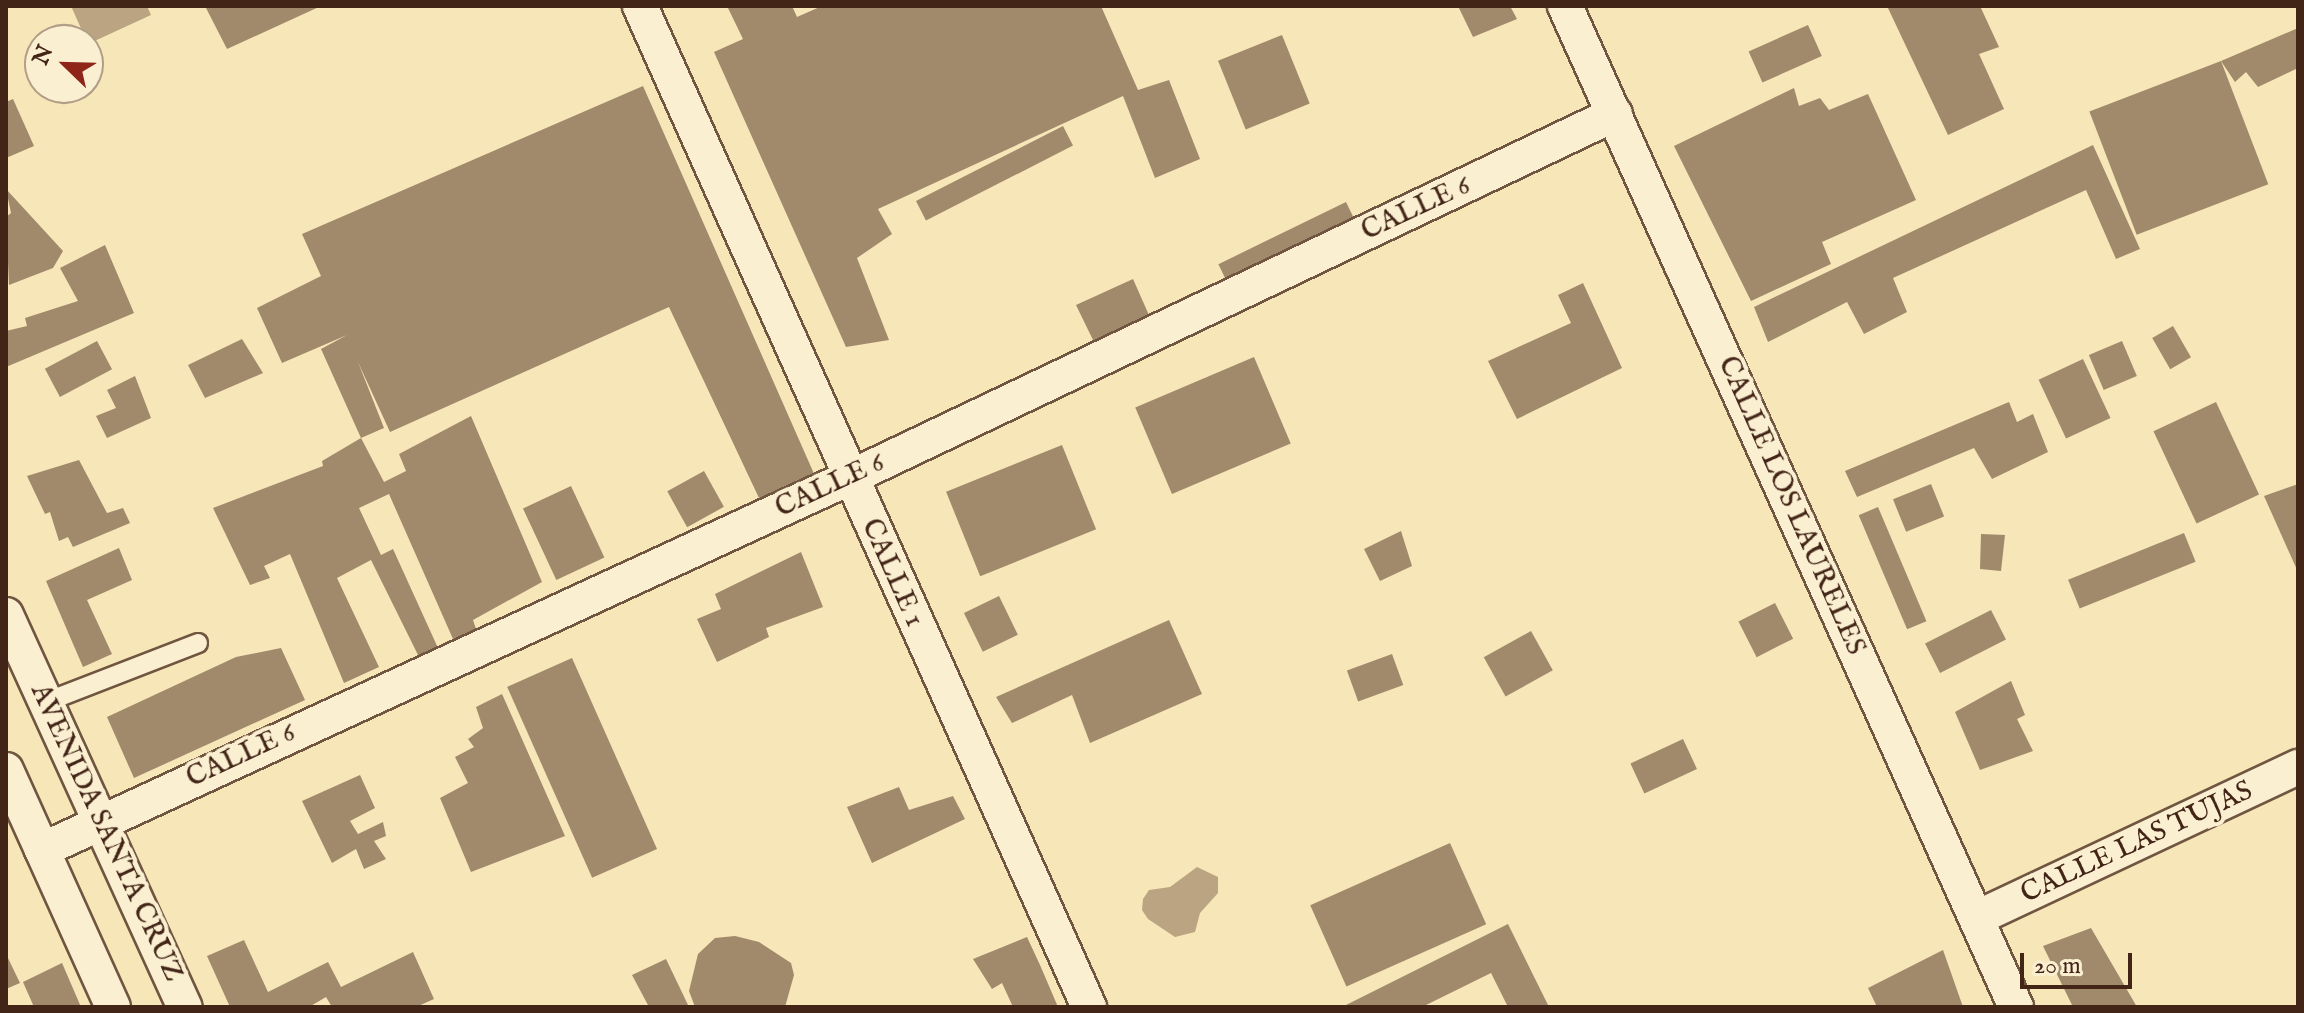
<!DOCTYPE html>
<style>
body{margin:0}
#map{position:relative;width:2304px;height:1013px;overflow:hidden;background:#f7e6b8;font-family:"IM FELL English",serif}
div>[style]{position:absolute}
.water>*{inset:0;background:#baa482}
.building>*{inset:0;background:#a1896b;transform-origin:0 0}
.roads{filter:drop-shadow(2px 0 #705540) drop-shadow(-2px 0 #705540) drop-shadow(0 2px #705540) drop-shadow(0 -2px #705540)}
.lane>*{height:18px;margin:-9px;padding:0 9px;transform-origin:9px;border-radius:9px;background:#faefd1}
.street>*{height:34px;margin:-17px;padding:0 17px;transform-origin:17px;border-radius:17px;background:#faefd1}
span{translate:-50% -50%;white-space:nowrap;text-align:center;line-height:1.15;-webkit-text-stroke:8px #faefd1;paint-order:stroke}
.street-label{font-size:28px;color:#432518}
.frame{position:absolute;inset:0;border:8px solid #432518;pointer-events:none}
.north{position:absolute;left:24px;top:24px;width:80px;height:80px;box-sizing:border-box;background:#faefd1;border:2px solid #b19e87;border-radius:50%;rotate:293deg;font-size:22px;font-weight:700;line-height:32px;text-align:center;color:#432518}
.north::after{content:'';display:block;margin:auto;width:28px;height:36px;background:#8f2418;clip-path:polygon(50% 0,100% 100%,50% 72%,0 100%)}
.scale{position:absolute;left:2020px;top:953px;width:112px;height:36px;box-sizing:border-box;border:4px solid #432518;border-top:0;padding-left:10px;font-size:24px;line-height:28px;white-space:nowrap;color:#432518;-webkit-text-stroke:6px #faefd1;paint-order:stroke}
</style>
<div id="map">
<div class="water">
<i style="clip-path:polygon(71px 6px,147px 6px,151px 15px,88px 44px)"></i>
<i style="clip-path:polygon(1197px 867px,1218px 877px,1218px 893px,1200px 913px,1195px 932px,1175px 937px,1148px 919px,1142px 910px,1143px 899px,1149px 890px,1170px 887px)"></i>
</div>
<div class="building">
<i style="clip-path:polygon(205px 6px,321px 6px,227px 49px)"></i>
<i style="clip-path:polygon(727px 6px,792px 6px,797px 17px,822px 6px,1101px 6px,1138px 90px,1169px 80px,1200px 159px,1155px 178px,1123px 96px,878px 209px,892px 234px,857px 258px,889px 340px,846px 347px,714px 52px,743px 39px)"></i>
<i style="clip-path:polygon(1458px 6px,1510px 6px,1517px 19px,1473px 37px)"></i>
<i style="clip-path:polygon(1887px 6px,1980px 6px,1999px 47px,1979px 54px,2004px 109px,1948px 135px)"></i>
<i style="left:1808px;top:25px;width:34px;height:65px;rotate:66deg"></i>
<i style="clip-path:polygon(2298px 28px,2298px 68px,2258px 87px,2246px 72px,2235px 82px,2221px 61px)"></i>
<i style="left:1282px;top:35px;width:74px;height:69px;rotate:68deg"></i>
<i style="left:2221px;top:61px;width:132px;height:141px;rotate:69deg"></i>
<i style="clip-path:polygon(643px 86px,815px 476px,759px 498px,669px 307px,390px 432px,358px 362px,384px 428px,361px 438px,321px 349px,347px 335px,282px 363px,257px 308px,321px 276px,302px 234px)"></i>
<i style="clip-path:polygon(1794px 88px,1799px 106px,1820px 98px,1829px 110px,1868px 94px,1916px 200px,1822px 242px,1831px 264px,1751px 301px,1674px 146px)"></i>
<i style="clip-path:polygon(13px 99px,34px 146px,6px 158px,6px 102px)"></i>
<i style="left:1063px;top:126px;width:22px;height:165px;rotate:63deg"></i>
<i style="clip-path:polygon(2093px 145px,2140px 249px,2116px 259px,2086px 190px,1893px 278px,1907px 312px,1864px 334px,1847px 302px,1768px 342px,1754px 307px)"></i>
<i style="clip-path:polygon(6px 189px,63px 251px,53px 268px,9px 285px,6px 217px,11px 213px)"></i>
<i style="left:1346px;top:202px;width:25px;height:142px;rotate:64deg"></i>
<i style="clip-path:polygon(105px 245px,134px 313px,6px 367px,6px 331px,27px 326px,25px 318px,78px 301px,60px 268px)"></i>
<i style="clip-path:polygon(1133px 279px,1152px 322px,1094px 342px,1076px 305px)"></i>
<i style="clip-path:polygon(1583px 283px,1622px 368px,1517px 419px,1488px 361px,1571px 323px,1558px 295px)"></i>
<i style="left:2173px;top:326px;width:36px;height:24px;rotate:60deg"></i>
<i style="clip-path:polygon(242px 339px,263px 373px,205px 398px,188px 365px)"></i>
<i style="left:97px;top:341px;width:32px;height:59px;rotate:62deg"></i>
<i style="left:2122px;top:341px;width:38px;height:36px;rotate:67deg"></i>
<i style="left:1254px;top:357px;width:94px;height:129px;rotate:67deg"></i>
<i style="left:2083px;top:359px;width:65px;height:49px;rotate:65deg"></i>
<i style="clip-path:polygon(135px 376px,151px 418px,107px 438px,96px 416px,116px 408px,107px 390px)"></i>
<i style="clip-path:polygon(2009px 402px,2017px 422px,2033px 414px,2048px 452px,1992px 479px,1974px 448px,1857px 497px,1845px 471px)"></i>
<i style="left:2216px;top:402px;width:102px;height:69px;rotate:65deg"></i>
<i style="clip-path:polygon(471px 416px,542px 582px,473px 620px,476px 629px,453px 639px,389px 494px,359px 508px,381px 555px,393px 549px,438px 648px,419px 657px,371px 560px,337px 578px,379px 667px,344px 683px,290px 554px,264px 566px,270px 578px,250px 585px,213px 508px,323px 466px,322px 461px,361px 438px,384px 482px,406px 471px,399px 454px)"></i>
<i style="left:1062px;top:445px;width:91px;height:125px;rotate:68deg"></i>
<i style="clip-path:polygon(79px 460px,107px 513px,123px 508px,130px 523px,73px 547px,68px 537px,59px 541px,50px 512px,45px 514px,27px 476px)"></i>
<i style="left:704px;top:471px;width:41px;height:42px;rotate:61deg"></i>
<i style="left:1931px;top:484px;width:35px;height:41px;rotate:68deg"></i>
<i style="clip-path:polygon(2298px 484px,2298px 572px,2264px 496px)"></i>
<i style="left:571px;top:486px;width:79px;height:53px;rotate:65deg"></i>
<i style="left:1878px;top:507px;width:124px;height:21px;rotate:67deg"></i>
<i style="clip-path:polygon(1401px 531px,1412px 566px,1380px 581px,1364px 549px)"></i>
<i style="left:2184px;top:533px;width:31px;height:125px;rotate:68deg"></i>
<i style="clip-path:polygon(1981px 534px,2005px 535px,2001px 571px,1980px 569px)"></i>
<i style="clip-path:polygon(119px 548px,132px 580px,87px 600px,112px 654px,83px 667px,46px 581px)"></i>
<i style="clip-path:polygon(801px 552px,823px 607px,766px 628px,769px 637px,717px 662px,697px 619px,721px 609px,715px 594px)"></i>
<i style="left:999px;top:596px;width:43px;height:39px;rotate:64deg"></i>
<i style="left:1775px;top:603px;width:40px;height:41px;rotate:63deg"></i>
<i style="left:1991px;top:610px;width:33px;height:74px;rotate:63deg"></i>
<i style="clip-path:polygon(1169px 620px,1202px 694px,1090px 743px,1072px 695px,1012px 723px,996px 697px)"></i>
<i style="left:1531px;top:631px;width:45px;height:54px;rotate:61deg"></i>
<i style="clip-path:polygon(281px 648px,305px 700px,134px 778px,107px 717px,236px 657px)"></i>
<i style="left:1392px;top:654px;width:33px;height:48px;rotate:70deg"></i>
<i style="left:572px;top:658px;width:209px;height:71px;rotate:66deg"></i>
<i style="clip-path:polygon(2011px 681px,2025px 715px,2017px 719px,2033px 751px,1980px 770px,1955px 712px)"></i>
<i style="clip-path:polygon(502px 694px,565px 836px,471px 872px,440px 798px,468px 783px,455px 757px,474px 747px,468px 739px,483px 728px,476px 707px)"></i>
<i style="left:1683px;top:739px;width:33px;height:58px;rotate:65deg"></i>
<i style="clip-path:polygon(360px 775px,375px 808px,350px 821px,358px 834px,383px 822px,386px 836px,374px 841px,386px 859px,364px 869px,356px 849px,332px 863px,302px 801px)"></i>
<i style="clip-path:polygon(899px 787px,909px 810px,953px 796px,965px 819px,872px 863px,847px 807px)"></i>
<i style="left:1450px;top:843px;width:89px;height:153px;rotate:66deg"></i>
<i style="clip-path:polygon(1508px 924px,1549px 1007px,1508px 1007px,1491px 973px,1422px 1007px,1342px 1007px)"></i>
<i style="clip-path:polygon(2091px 928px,2137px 1007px,2073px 1007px,2043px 946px)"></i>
<i style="clip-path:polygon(735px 936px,759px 942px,791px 963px,794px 975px,785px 1007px,695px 1007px,689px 991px,698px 954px,715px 938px)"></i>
<i style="clip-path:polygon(1027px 937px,1040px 965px,1058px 1007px,1013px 1007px,1002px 983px,992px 989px,973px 959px)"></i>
<i style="clip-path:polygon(244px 940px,268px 992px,328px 962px,341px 987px,413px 952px,434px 999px,416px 1007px,332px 1007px,326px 997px,309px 1007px,230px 1007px,207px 956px)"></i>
<i style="clip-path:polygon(1943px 950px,1963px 1007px,1877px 1007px,1868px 988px)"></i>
<i style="clip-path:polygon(6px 954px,20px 983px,6px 989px)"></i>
<i style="clip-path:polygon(666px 959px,689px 1007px,649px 1007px,632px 975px)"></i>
<i style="clip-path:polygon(62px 963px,81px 1007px,34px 1007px,23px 982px)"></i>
</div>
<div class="roads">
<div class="lane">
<i style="left:46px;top:702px;width:163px;rotate:-21.2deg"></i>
</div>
<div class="street">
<i style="left:640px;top:6px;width:1097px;rotate:65.84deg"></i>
<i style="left:1565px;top:6px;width:1098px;rotate:65.75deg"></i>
<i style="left:6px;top:615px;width:431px;rotate:65.5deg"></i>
<i style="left:6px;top:770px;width:260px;rotate:65.7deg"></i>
<i style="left:42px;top:850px;width:889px;rotate:-24.75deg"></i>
<i style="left:849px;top:478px;width:848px;rotate:-25.42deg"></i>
<i style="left:1977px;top:918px;width:355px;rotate:-25.2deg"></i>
</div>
</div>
<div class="street-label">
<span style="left:1416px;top:209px;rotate:-25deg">CALLE 6</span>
<span style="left:830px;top:486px;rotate:-25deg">CALLE 6</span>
<span style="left:1791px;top:506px;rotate:66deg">CALLE LOS LAURELES</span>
<span style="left:892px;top:573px;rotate:66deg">CALLE 1</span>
<span style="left:241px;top:756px;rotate:-25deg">CALLE 6</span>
<span style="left:106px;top:833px;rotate:65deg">AVENIDA SANTA CRUZ</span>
<span style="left:2137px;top:843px;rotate:-25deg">CALLE LAS TUJAS</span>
</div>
<div class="frame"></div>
<div class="north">N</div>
<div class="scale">20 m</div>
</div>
